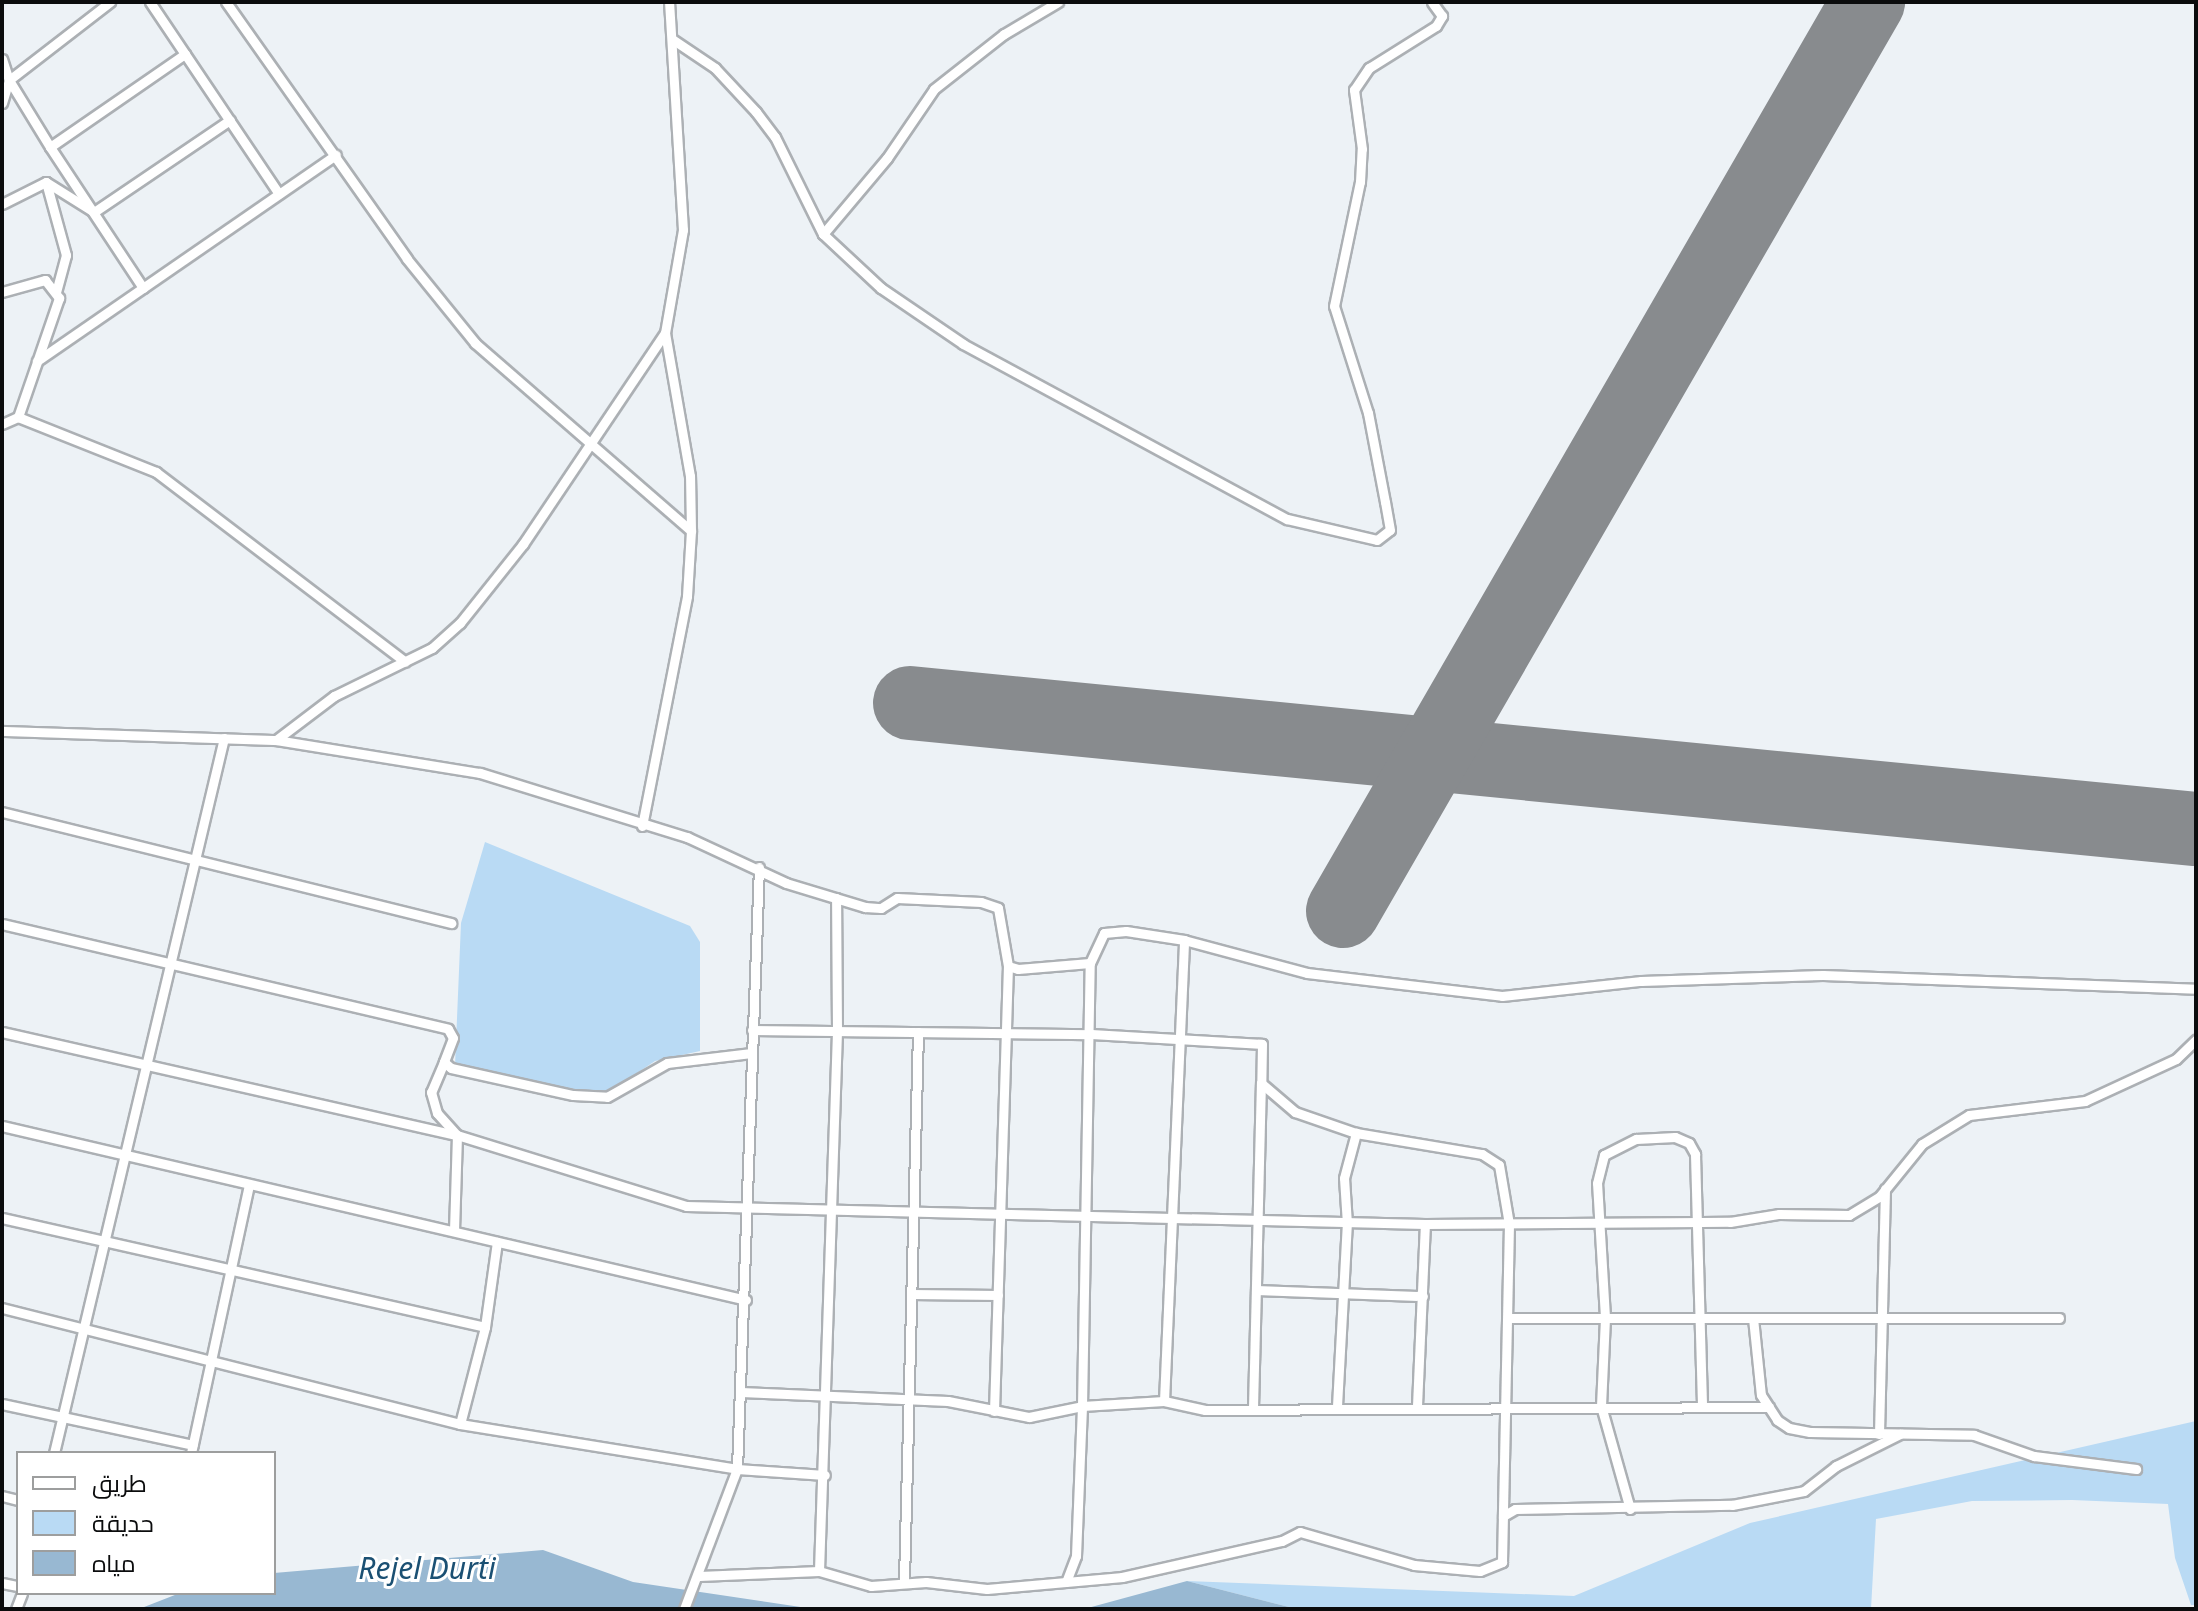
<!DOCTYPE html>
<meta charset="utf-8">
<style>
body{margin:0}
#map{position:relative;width:2198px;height:1611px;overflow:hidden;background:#edf2f6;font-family:"Noto Sans",Cairo,sans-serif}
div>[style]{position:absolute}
.green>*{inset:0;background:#b9daf4}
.water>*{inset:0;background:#98b8d2}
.runway>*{height:74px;margin:-37px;padding:0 37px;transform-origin:37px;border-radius:37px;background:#888b8e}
.roads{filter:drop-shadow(2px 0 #acb0b4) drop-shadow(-2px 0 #acb0b4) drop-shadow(0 2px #acb0b4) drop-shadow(0 -2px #acb0b4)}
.street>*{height:9px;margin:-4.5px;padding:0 4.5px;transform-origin:4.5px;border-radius:4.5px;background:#fff}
span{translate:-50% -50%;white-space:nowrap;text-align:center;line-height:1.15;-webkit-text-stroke:6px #fff;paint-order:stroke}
.water-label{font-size:30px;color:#1b5073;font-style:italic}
.frame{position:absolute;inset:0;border:4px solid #0b0c0d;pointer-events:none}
.legend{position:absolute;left:16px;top:1451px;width:260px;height:144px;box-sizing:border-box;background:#fff;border:2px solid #9d9e9e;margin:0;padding:10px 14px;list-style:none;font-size:24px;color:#0b0c0d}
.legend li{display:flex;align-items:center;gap:16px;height:40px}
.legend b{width:40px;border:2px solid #9d9e9e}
</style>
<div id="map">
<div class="green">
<i style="clip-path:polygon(485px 842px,690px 926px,700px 942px,700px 1051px,655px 1061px,609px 1092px,593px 1095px,455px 1066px,461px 923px)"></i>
<i style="clip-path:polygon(2196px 1421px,2196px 1605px,2191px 1605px,2175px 1558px,2168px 1504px,2072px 1500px,1972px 1501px,1876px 1519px,1871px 1609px,1297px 1609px,1187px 1581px,1574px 1596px,1750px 1523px)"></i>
</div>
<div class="water">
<i style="clip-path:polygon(543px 1550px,633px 1582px,814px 1609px,139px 1609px,180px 1593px,274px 1593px,274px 1573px)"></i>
<i style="clip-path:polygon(1187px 1581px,1297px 1609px,1084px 1609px)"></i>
</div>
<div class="runway">
<i style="left:910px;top:703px;width:1292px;rotate:5.6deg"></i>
<i style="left:1343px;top:911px;width:1050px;rotate:-59.99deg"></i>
</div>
<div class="roads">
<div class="street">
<i style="left:150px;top:2px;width:231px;rotate:56.1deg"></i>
<i style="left:226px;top:2px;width:314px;rotate:54.8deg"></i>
<i style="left:407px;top:259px;width:108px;rotate:51deg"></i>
<i style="left:475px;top:343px;width:286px;rotate:41deg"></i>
<i style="left:672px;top:39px;width:52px;rotate:34deg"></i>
<i style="left:715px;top:68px;width:60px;rotate:47deg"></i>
<i style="left:756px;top:112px;width:31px;rotate:53deg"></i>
<i style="left:775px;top:137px;width:108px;rotate:63.7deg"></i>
<i style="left:823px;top:234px;width:79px;rotate:43deg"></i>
<i style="left:881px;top:288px;width:99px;rotate:34.3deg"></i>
<i style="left:963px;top:344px;width:368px;rotate:28.4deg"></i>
<i style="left:1287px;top:519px;width:92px;rotate:13.1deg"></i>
<i style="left:1377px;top:540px;width:16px;rotate:-38deg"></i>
<i style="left:1390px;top:530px;width:28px;rotate:-100deg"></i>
<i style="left:1385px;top:502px;width:91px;rotate:-100.8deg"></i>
<i style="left:1368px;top:413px;width:112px;rotate:-107.6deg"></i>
<i style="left:1334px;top:306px;width:127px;rotate:-78.2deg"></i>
<i style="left:1360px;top:182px;width:33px;rotate:-87deg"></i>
<i style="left:1362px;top:149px;width:60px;rotate:-97.7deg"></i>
<i style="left:1354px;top:90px;width:27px;rotate:-56deg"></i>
<i style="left:1369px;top:68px;width:79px;rotate:-32.1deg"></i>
<i style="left:1436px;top:26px;width:12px;rotate:-59deg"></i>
<i style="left:1442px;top:16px;width:17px;rotate:-126deg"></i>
<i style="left:2px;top:59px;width:22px;rotate:72deg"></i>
<i style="left:9px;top:80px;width:79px;rotate:58.5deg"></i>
<i style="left:50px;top:147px;width:169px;rotate:56.6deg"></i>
<i style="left:2px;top:103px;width:24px;rotate:-73deg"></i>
<i style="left:9px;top:80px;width:128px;rotate:-37.7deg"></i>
<i style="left:50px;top:147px;width:164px;rotate:-34.6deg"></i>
<i style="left:46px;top:182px;width:76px;rotate:74.7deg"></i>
<i style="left:66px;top:255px;width:38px;rotate:105deg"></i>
<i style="left:2px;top:204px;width:49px;rotate:-26.6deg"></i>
<i style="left:46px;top:182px;width:57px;rotate:32deg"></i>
<i style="left:94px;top:212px;width:164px;rotate:-34.1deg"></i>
<i style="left:823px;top:234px;width:99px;rotate:-49.9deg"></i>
<i style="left:887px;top:158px;width:83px;rotate:-55.7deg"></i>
<i style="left:934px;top:89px;width:89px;rotate:-38.2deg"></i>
<i style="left:1004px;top:34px;width:63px;rotate:-30.7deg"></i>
<i style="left:2px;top:292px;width:45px;rotate:-15.6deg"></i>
<i style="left:45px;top:280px;width:23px;rotate:52deg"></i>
<i style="left:59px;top:298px;width:126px;rotate:109deg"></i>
<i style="left:37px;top:361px;width:363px;rotate:-34.6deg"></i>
<i style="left:18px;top:417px;width:149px;rotate:21.7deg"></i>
<i style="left:156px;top:472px;width:313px;rotate:37.3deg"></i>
<i style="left:2px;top:424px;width:17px;rotate:-24deg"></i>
<i style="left:2px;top:731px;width:274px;rotate:1.9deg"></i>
<i style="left:276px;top:740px;width:207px;rotate:9.2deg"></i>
<i style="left:480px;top:773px;width:217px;rotate:17.2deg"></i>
<i style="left:687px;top:837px;width:109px;rotate:24.9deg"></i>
<i style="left:786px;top:883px;width:83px;rotate:16.9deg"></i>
<i style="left:865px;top:907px;width:16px;rotate:4deg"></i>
<i style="left:881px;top:908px;width:19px;rotate:-32deg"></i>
<i style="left:897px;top:898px;width:84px;rotate:2.7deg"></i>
<i style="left:981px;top:902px;width:18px;rotate:19deg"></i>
<i style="left:998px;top:908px;width:59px;rotate:80.2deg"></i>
<i style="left:1008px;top:966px;width:10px;rotate:17deg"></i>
<i style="left:1018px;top:969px;width:72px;rotate:-4.8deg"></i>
<i style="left:1090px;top:963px;width:33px;rotate:-65deg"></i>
<i style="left:1104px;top:933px;width:22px;rotate:-5deg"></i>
<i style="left:1126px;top:931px;width:59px;rotate:8.8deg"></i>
<i style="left:1184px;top:940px;width:127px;rotate:15deg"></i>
<i style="left:1307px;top:973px;width:196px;rotate:6.7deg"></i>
<i style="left:1502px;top:996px;width:140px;rotate:-6.2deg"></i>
<i style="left:1641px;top:981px;width:182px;rotate:-1.9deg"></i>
<i style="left:1823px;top:975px;width:373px;rotate:2.1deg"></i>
<i style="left:276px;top:740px;width:73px;rotate:-37.2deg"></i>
<i style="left:334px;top:696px;width:109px;rotate:-26.1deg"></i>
<i style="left:432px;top:648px;width:38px;rotate:-42deg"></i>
<i style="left:460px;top:623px;width:101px;rotate:-51.4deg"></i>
<i style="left:523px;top:544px;width:254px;rotate:-56.1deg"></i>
<i style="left:2px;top:812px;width:463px;rotate:13.9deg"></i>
<i style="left:642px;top:826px;width:234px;rotate:-78.9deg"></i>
<i style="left:687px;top:596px;width:65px;rotate:-86.5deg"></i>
<i style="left:691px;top:531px;width:55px;rotate:-91deg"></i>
<i style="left:690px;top:476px;width:145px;rotate:-99.9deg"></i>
<i style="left:665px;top:333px;width:105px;rotate:-80.1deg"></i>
<i style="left:683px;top:230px;width:228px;rotate:-93.5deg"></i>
<i style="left:2px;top:924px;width:458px;rotate:13.2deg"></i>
<i style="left:448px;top:1029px;width:10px;rotate:61deg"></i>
<i style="left:453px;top:1038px;width:26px;rotate:111deg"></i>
<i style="left:444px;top:1062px;width:9px;rotate:41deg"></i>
<i style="left:451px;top:1068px;width:125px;rotate:12.5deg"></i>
<i style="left:573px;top:1095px;width:34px;rotate:3deg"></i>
<i style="left:607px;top:1097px;width:69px;rotate:-29.5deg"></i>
<i style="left:667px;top:1063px;width:85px;rotate:-6.8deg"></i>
<i style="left:752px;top:1030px;width:339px;rotate:0.7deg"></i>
<i style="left:1091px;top:1034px;width:171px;rotate:3.3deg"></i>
<i style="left:1262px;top:1044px;width:39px;rotate:91deg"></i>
<i style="left:1261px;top:1083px;width:45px;rotate:40.5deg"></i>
<i style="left:1295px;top:1112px;width:65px;rotate:19deg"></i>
<i style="left:1356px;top:1133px;width:128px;rotate:9.5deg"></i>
<i style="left:1482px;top:1154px;width:20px;rotate:33deg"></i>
<i style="left:1499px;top:1165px;width:60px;rotate:80.4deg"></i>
<i style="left:1509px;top:1224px;width:292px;rotate:91.2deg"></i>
<i style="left:2px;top:1032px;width:467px;rotate:12.8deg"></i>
<i style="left:457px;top:1135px;width:240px;rotate:17.2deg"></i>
<i style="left:686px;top:1206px;width:739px;rotate:1.4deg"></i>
<i style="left:1425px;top:1224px;width:305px;rotate:-0.4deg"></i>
<i style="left:1730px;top:1222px;width:50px;rotate:-9.3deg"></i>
<i style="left:1779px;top:1214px;width:70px;rotate:0.8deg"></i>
<i style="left:1849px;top:1215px;width:35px;rotate:-31deg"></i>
<i style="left:1879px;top:1197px;width:68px;rotate:-50.9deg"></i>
<i style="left:1922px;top:1144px;width:55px;rotate:-31.7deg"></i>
<i style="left:1969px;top:1115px;width:117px;rotate:-6.9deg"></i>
<i style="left:2085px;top:1101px;width:100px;rotate:-24.8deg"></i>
<i style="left:2176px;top:1059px;width:28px;rotate:-44deg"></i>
<i style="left:444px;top:1062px;width:33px;rotate:113deg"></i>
<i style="left:431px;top:1092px;width:22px;rotate:74deg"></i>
<i style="left:437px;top:1113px;width:30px;rotate:48deg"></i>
<i style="left:457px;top:1135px;width:96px;rotate:91.8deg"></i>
<i style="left:2px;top:1126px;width:764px;rotate:13.16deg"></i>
<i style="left:2px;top:1218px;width:495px;rotate:12.7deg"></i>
<i style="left:1256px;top:1290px;width:167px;rotate:2.1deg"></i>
<i style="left:911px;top:1294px;width:87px;rotate:0.7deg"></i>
<i style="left:2px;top:1308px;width:472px;rotate:14.2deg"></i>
<i style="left:460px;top:1424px;width:281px;rotate:9.2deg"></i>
<i style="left:737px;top:1469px;width:88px;rotate:3.9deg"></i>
<i style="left:1508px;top:1318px;width:551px"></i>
<i style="left:1753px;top:1318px;width:77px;rotate:84.1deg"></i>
<i style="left:1761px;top:1395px;width:30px;rotate:57deg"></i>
<i style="left:1777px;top:1420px;width:14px;rotate:34deg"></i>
<i style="left:1789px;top:1428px;width:21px;rotate:11deg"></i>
<i style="left:1810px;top:1432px;width:164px;rotate:1deg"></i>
<i style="left:1974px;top:1435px;width:64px;rotate:19.3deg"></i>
<i style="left:2034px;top:1456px;width:103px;rotate:7.3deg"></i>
<i style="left:741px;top:1392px;width:207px;rotate:2.5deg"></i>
<i style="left:948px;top:1401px;width:83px;rotate:11.2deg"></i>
<i style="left:1029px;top:1417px;width:54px;rotate:-11.7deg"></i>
<i style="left:1082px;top:1406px;width:82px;rotate:-3.5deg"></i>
<i style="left:1164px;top:1401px;width:42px;rotate:12.4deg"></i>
<i style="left:1205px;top:1410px;width:564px;rotate:-0.3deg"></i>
<i style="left:1164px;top:1401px;width:461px;rotate:-87.5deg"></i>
<i style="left:2px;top:1404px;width:195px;rotate:12.1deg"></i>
<i style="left:1337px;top:1406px;width:182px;rotate:-86.9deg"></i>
<i style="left:1347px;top:1224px;width:46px;rotate:-93.7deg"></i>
<i style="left:1344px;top:1178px;width:47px;rotate:-75.1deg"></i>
<i style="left:1417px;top:1406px;width:182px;rotate:-87.5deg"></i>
<i style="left:1253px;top:1408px;width:325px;rotate:-88.6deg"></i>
<i style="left:994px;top:1411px;width:445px;rotate:-88.2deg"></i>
<i style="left:460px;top:1424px;width:100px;rotate:-75.5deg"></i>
<i style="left:485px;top:1327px;width:86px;rotate:-82deg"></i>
<i style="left:1879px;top:1434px;width:245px;rotate:-88.6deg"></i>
<i style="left:54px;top:1453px;width:735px;rotate:-76.63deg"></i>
<i style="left:191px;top:1453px;width:275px;rotate:-77.8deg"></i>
<i style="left:2px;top:1496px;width:16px;rotate:14deg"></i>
<i style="left:1630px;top:1509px;width:107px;rotate:-105.7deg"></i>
<i style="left:1601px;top:1406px;width:89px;rotate:-87.4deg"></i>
<i style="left:1605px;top:1317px;width:134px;rotate:-93.4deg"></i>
<i style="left:1597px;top:1183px;width:29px;rotate:-76deg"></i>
<i style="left:1604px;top:1155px;width:36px;rotate:-27deg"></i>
<i style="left:1636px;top:1139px;width:39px;rotate:-3deg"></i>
<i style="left:1675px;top:1137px;width:15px;rotate:23deg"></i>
<i style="left:1689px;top:1143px;width:13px;rotate:61deg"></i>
<i style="left:1695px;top:1154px;width:253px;rotate:88.4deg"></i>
<i style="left:819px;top:1571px;width:541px;rotate:-88.09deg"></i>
<i style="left:837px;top:1030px;width:132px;rotate:-90.4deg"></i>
<i style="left:699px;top:1576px;width:120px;rotate:-2.4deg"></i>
<i style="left:819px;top:1571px;width:54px;rotate:16.1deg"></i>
<i style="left:871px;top:1586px;width:55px;rotate:-4.2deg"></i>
<i style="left:926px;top:1582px;width:61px;rotate:6.5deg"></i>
<i style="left:987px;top:1589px;width:136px;rotate:-5.1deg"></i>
<i style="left:1122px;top:1577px;width:164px;rotate:-12.7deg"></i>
<i style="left:1282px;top:1541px;width:20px;rotate:-27deg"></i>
<i style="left:1300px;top:1532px;width:119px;rotate:16.1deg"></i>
<i style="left:1414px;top:1565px;width:66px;rotate:5.2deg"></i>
<i style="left:1480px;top:1571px;width:24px;rotate:-22deg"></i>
<i style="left:1502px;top:1562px;width:46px;rotate:-88.8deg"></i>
<i style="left:1503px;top:1516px;width:14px;rotate:-30deg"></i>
<i style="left:1515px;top:1509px;width:217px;rotate:-1.1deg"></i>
<i style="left:1732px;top:1505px;width:73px;rotate:-11deg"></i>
<i style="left:1804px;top:1491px;width:41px;rotate:-38deg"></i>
<i style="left:1836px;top:1466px;width:72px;rotate:-26.6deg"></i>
<i style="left:904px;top:1581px;width:549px;rotate:-88.54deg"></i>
<i style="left:1066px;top:1582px;width:28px;rotate:-69deg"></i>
<i style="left:1076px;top:1556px;width:150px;rotate:-87.7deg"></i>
<i style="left:1082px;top:1406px;width:443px;rotate:-89deg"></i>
<i style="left:2px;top:1583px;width:16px;rotate:11deg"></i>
<i style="left:16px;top:1609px;width:17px;rotate:-69deg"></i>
<i style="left:684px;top:1609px;width:150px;rotate:-69.3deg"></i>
<i style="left:737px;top:1469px;width:602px;rotate:-87.91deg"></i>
</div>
</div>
<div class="water-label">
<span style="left:427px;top:1568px">Rejel Durti</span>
</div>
<div class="frame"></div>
<ul class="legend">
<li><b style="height:10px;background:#fff"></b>طريق</li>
<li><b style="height:22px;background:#b9daf4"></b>حديقة</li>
<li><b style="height:22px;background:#98b8d2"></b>مياه</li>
</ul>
</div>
